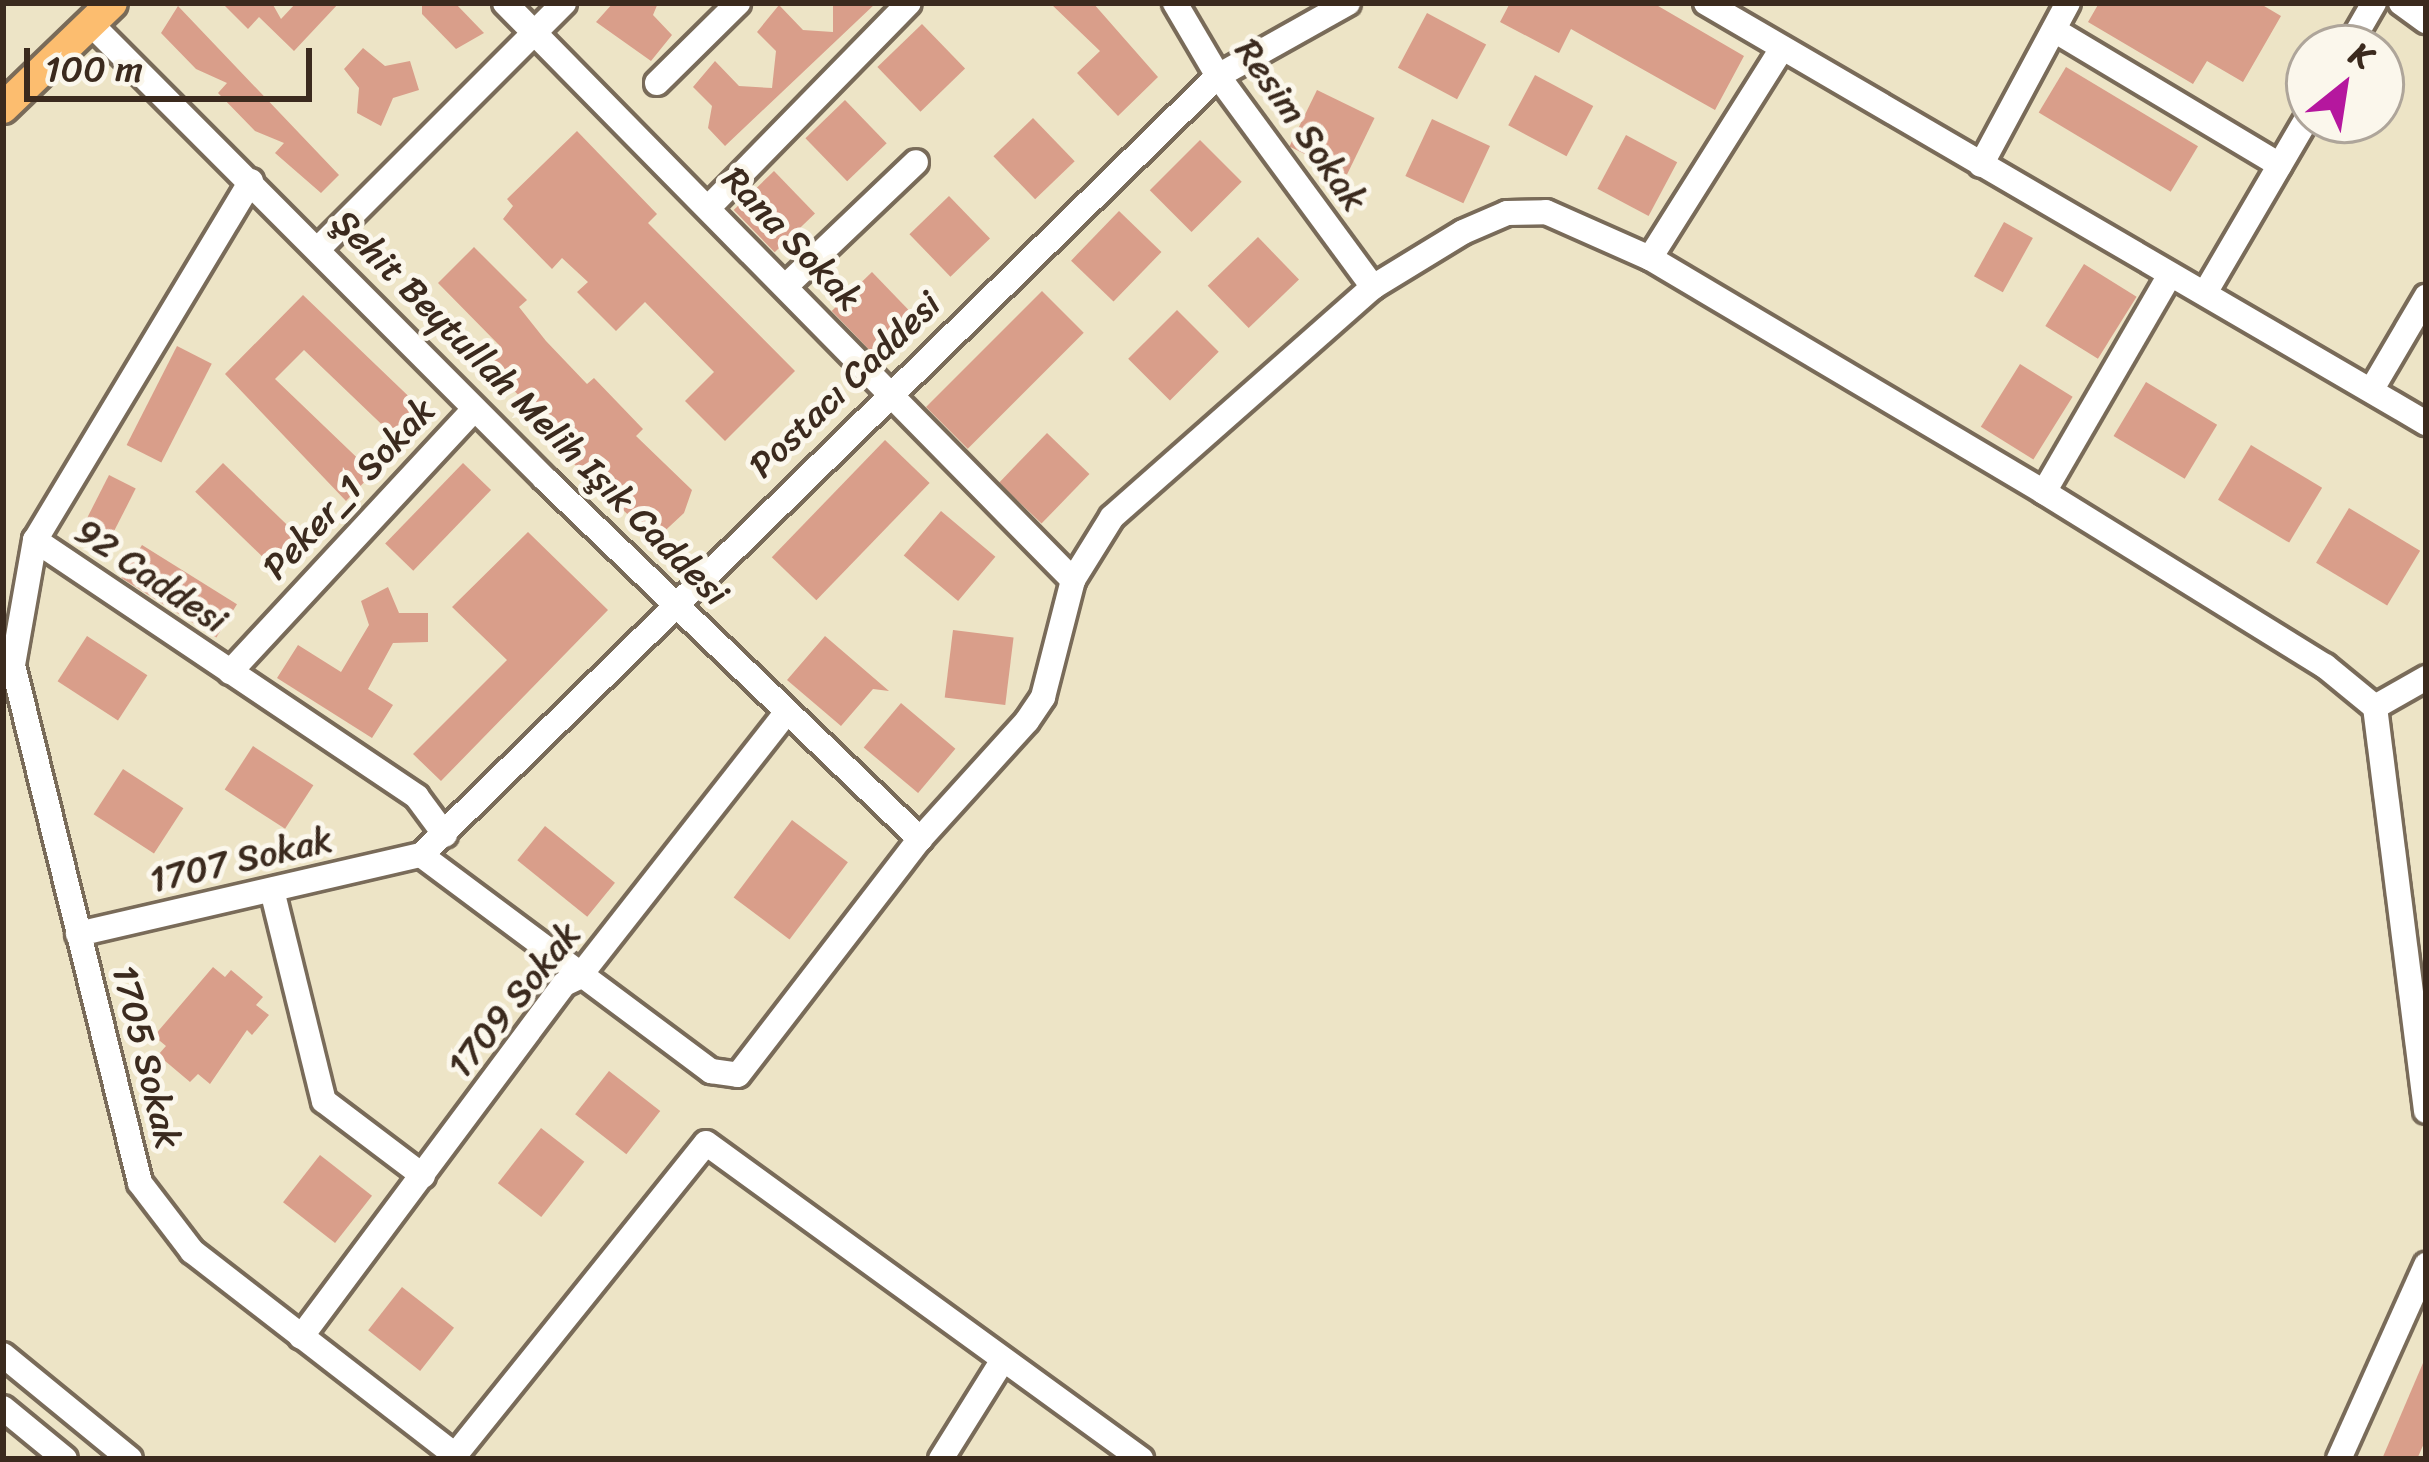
<!DOCTYPE html>
<meta charset="utf-8">
<style>
body{margin:0}
#map{position:relative;width:2429px;height:1462px;overflow:hidden;background:#ede4c6;font-family:Sriracha,sans-serif}
div>[style]{position:absolute}
.building>*{inset:0;background:#d99e8a;transform-origin:0 0}
.roads{filter:drop-shadow(3px 0 #796b59) drop-shadow(-3px 0 #796b59) drop-shadow(0 3px #796b59) drop-shadow(0 -3px #796b59)}
.minor>*{height:24px;margin:-12px;padding:0 12px;transform-origin:12px;border-radius:12px;background:#fff}
.major>*{height:30px;margin:-15px;padding:0 15px;transform-origin:15px;border-radius:15px;background:#fcbd6f}
span{translate:-50% -50%;white-space:nowrap;text-align:center;line-height:1.15;-webkit-text-stroke:10px #fbf7ec;paint-order:stroke}
.street-label{font-size:36px;color:#3b2a1e}
.frame{position:absolute;inset:0;border:6px solid #3b2a1e;pointer-events:none}
.north{position:absolute;left:2285px;top:24px;width:120px;height:120px;box-sizing:border-box;background:#fbf7ec;border:3px solid #aea59a;border-radius:50%;rotate:30deg;font-size:33px;font-weight:700;line-height:48px;text-align:center;color:#3b2a1e}
.north::after{content:'';display:block;margin:auto;width:42px;height:54px;background:#b5179e;clip-path:polygon(50% 0,100% 100%,50% 72%,0 100%)}
.scale{position:absolute;left:24px;top:48px;width:288px;height:54px;box-sizing:border-box;border:6px solid #3b2a1e;border-top:0;padding-left:15px;font-size:36px;line-height:42px;white-space:nowrap;color:#3b2a1e;-webkit-text-stroke:9px #fbf7ec;paint-order:stroke}
</style>
<div id="map">
<div class="building">
<i style="clip-path:polygon(222px 3px,272px 3px,281px 19px,296px 3px,339px 3px,294px 51px,259px 17px,248px 29px)"></i>
<i style="clip-path:polygon(422px 3px,455px 3px,484px 33px,456px 49px,422px 14px)"></i>
<i style="clip-path:polygon(613px 3px,658px 3px,653px 15px,672px 35px,651px 61px,596px 22px)"></i>
<i style="clip-path:polygon(833px 3px,876px 3px,725px 146px,708px 128px,712px 106px,693px 87px,715px 61px,739px 86px,772px 88px,776px 51px,757px 32px,779px 5px,803px 30px,833px 32px)"></i>
<i style="clip-path:polygon(1050px 3px,1093px 3px,1158px 77px,1118px 116px,1077px 73px,1100px 51px)"></i>
<i style="clip-path:polygon(1510px 3px,1653px 3px,1744px 56px,1715px 110px,1571px 29px,1559px 53px,1500px 22px)"></i>
<i style="clip-path:polygon(2099px 3px,2259px 3px,2281px 16px,2243px 82px,2207px 61px,2193px 84px,2088px 22px)"></i>
<i style="clip-path:polygon(178px 6px,339px 175px,321px 193px,275px 153px,284px 143px,255px 131px,218px 93px,227px 83px,196px 69px,161px 33px)"></i>
<i style="left:1427px;top:13px;width:67px;height:62px;rotate:28deg"></i>
<i style="left:922px;top:24px;width:62px;height:62px;rotate:46deg"></i>
<i style="clip-path:polygon(363px 48px,385px 66px,410px 61px,419px 90px,393px 98px,381px 126px,357px 113px,359px 88px,344px 69px)"></i>
<i style="left:2066px;top:67px;width:154px;height:53px;rotate:31deg"></i>
<i style="left:1535px;top:75px;width:66px;height:57px;rotate:28deg"></i>
<i style="left:1317px;top:90px;width:64px;height:63px;rotate:26deg"></i>
<i style="left:845px;top:100px;width:60px;height:55px;rotate:46deg"></i>
<i style="left:1033px;top:118px;width:60px;height:55px;rotate:46deg"></i>
<i style="left:1432px;top:119px;width:64px;height:63px;rotate:25deg"></i>
<i style="clip-path:polygon(577px 131px,657px 214px,648px 223px,795px 371px,725px 441px,685px 401px,714px 372px,645px 302px,616px 331px,577px 292px,588px 282px,562px 258px,552px 269px,503px 219px,513px 206px,507px 199px)"></i>
<i style="left:1626px;top:135px;width:58px;height:61px;rotate:28deg"></i>
<i style="left:1200px;top:140px;width:59px;height:71px;rotate:45deg"></i>
<i style="left:774px;top:171px;width:59px;height:56px;rotate:46deg"></i>
<i style="left:949px;top:196px;width:59px;height:55px;rotate:46deg"></i>
<i style="left:1119px;top:211px;width:59px;height:69px;rotate:44deg"></i>
<i style="left:2004px;top:222px;width:33px;height:62px;rotate:29deg"></i>
<i style="left:1258px;top:237px;width:59px;height:70px;rotate:46deg"></i>
<i style="clip-path:polygon(474px 247px,527px 300px,519px 307px,546px 341px,587px 384px,594px 378px,643px 429px,636px 436px,692px 490px,684px 513px,655px 540px,538px 430px,545px 423px,484px 359px,499px 345px,438px 283px)"></i>
<i style="left:2084px;top:264px;width:62px;height:73px;rotate:32deg"></i>
<i style="left:872px;top:272px;width:60px;height:56px;rotate:46deg"></i>
<i style="left:1042px;top:291px;width:59px;height:164px;rotate:45deg"></i>
<i style="clip-path:polygon(303px 295px,425px 412px,398px 440px,304px 350px,275px 379px,373px 473px,346px 501px,225px 374px)"></i>
<i style="left:1177px;top:310px;width:59px;height:69px;rotate:45deg"></i>
<i style="left:177px;top:346px;width:39px;height:111px;rotate:27deg"></i>
<i style="left:2020px;top:364px;width:62px;height:74px;rotate:32deg"></i>
<i style="left:2146px;top:382px;width:83px;height:63px;rotate:31deg"></i>
<i style="left:1047px;top:433px;width:59px;height:69px;rotate:44deg"></i>
<i style="left:885px;top:440px;width:62px;height:163px;rotate:44deg"></i>
<i style="left:2251px;top:445px;width:83px;height:64px;rotate:31deg"></i>
<i style="left:223px;top:463px;width:112px;height:40px;rotate:44deg"></i>
<i style="left:463px;top:463px;width:39px;height:112px;rotate:44deg"></i>
<i style="left:109px;top:475px;width:30px;height:53px;rotate:27deg"></i>
<i style="left:2349px;top:508px;width:83px;height:64px;rotate:31deg"></i>
<i style="left:941px;top:511px;width:71px;height:58px;rotate:40deg"></i>
<i style="clip-path:polygon(528px 532px,608px 610px,441px 781px,413px 754px,507px 660px,452px 607px)"></i>
<i style="left:142px;top:545px;width:112px;height:39px;rotate:32deg"></i>
<i style="clip-path:polygon(388px 587px,399px 613px,428px 613px,428px 642px,393px 643px,368px 689px,393px 705px,372px 738px,277px 678px,298px 645px,341px 672px,369px 625px,361px 601px)"></i>
<i style="left:953px;top:630px;width:61px;height:68px;rotate:7deg"></i>
<i style="left:87px;top:636px;width:72px;height:54px;rotate:33deg"></i>
<i style="clip-path:polygon(825px 636px,889px 691px,873px 689px,841px 726px,787px 680px)"></i>
<i style="left:901px;top:703px;width:71px;height:58px;rotate:40deg"></i>
<i style="left:253px;top:746px;width:72px;height:52px;rotate:33deg"></i>
<i style="left:123px;top:769px;width:72px;height:54px;rotate:33deg"></i>
<i style="left:792px;top:820px;width:70px;height:97px;rotate:37deg"></i>
<i style="left:545px;top:826px;width:90px;height:44px;rotate:39deg"></i>
<i style="clip-path:polygon(213px 967px,225px 977px,231px 970px,263px 997px,256px 1005px,269px 1015px,252px 1035px,247px 1030px,210px 1084px,198px 1074px,190px 1082px,158px 1055px,166px 1046px,154px 1036px)"></i>
<i style="left:609px;top:1071px;width:65px;height:55px;rotate:38deg"></i>
<i style="left:541px;top:1128px;width:55px;height:70px;rotate:38deg"></i>
<i style="left:320px;top:1155px;width:66px;height:60px;rotate:38deg"></i>
<i style="left:402px;top:1287px;width:66px;height:55px;rotate:38deg"></i>
<i style="clip-path:polygon(2426px 1356px,2426px 1439px,2417px 1459px,2382px 1459px)"></i>
</div>
<div class="roads">
<div class="minor">
<i style="left:505px;top:3px;width:810px;rotate:45.45deg"></i>
<i style="left:1175px;top:3px;width:85px;rotate:59.5deg"></i>
<i style="left:1218px;top:76px;width:262px;rotate:53.7deg"></i>
<i style="left:1706px;top:3px;width:834px;rotate:30.26deg"></i>
<i style="left:2401px;top:3px;width:31px;rotate:36deg"></i>
<i style="left:91px;top:24px;width:643px;rotate:45.06deg"></i>
<i style="left:545px;top:479px;width:520px;rotate:43.83deg"></i>
<i style="left:2054px;top:30px;width:263px;rotate:30.9deg"></i>
<i style="left:2348px;top:48px;width:52px;rotate:-60deg"></i>
<i style="left:657px;top:83px;width:114px;rotate:-44.6deg"></i>
<i style="left:1981px;top:165px;width:184px;rotate:-61.8deg"></i>
<i style="left:251px;top:181px;width:419px;rotate:121deg"></i>
<i style="left:35px;top:540px;width:460px;rotate:33.9deg"></i>
<i style="left:417px;top:797px;width:47px;rotate:53.6deg"></i>
<i style="left:710px;top:206px;width:284px;rotate:-45.6deg"></i>
<i style="left:318px;top:249px;width:348px;rotate:-45deg"></i>
<i style="left:1650px;top:258px;width:248px;rotate:-57.8deg"></i>
<i style="left:787px;top:285px;width:178px;rotate:-43.6deg"></i>
<i style="left:2205px;top:293px;width:206px;rotate:-59.7deg"></i>
<i style="left:2372px;top:389px;width:107px;rotate:-59.6deg"></i>
<i style="left:2044px;top:492px;width:251px;rotate:-59.9deg"></i>
<i style="left:35px;top:540px;width:127px;rotate:100deg"></i>
<i style="left:13px;top:665px;width:533px;rotate:76.22deg"></i>
<i style="left:140px;top:1183px;width:86px;rotate:52.6deg"></i>
<i style="left:192px;top:1251px;width:333px;rotate:37.8deg"></i>
<i style="left:230px;top:672px;width:359px;rotate:-47.1deg"></i>
<i style="left:2375px;top:707px;width:59px;rotate:-29.6deg"></i>
<i style="left:421px;top:855px;width:362px;rotate:36.7deg"></i>
<i style="left:711px;top:1071px;width:27px;rotate:8deg"></i>
<i style="left:738px;top:1075px;width:298px;rotate:-52.4deg"></i>
<i style="left:920px;top:839px;width:159px;rotate:-47.8deg"></i>
<i style="left:1027px;top:721px;width:29px;rotate:-56deg"></i>
<i style="left:1043px;top:697px;width:121px;rotate:-75.6deg"></i>
<i style="left:1073px;top:580px;width:74px;rotate:-58.2deg"></i>
<i style="left:1112px;top:517px;width:348px;rotate:-41.4deg"></i>
<i style="left:1373px;top:287px;width:105px;rotate:-31.4deg"></i>
<i style="left:1463px;top:232px;width:48px;rotate:-23.4deg"></i>
<i style="left:1507px;top:213px;width:39px;rotate:-1deg"></i>
<i style="left:1546px;top:212px;width:114px;rotate:23.9deg"></i>
<i style="left:1650px;top:258px;width:458px;rotate:30.7deg"></i>
<i style="left:2044px;top:492px;width:331px;rotate:31.8deg"></i>
<i style="left:2325px;top:666px;width:65px;rotate:39.4deg"></i>
<i style="left:2375px;top:707px;width:407px;rotate:82.8deg"></i>
<i style="left:272px;top:890px;width:217px;rotate:76.2deg"></i>
<i style="left:324px;top:1101px;width:124px;rotate:37.1deg"></i>
<i style="left:78px;top:934px;width:352px;rotate:-13deg"></i>
<i style="left:421px;top:855px;width:1114px;rotate:-44.35deg"></i>
<i style="left:1218px;top:76px;width:149px;rotate:-29.3deg"></i>
<i style="left:301px;top:1337px;width:440px;rotate:-53.3deg"></i>
<i style="left:564px;top:984px;width:17px;rotate:-25deg"></i>
<i style="left:579px;top:977px;width:337px;rotate:-51.9deg"></i>
<i style="left:3px;top:1355px;width:164px;rotate:39.3deg"></i>
<i style="left:3px;top:1408px;width:80px;rotate:39.4deg"></i>
<i style="left:452px;top:1459px;width:405px;rotate:-51.2deg"></i>
<i style="left:706px;top:1143px;width:538px;rotate:36deg"></i>
<i style="left:941px;top:1459px;width:113px;rotate:-58deg"></i>
<i style="left:2339px;top:1459px;width:213px;rotate:-65.8deg"></i>
</div>
<div class="major">
<i style="left:3px;top:108px;width:151px;rotate:-43.9deg"></i>
</div>
</div>
<div class="street-label">
<span style="left:1301px;top:125px;rotate:55deg">Resim Sokak</span>
<span style="left:792px;top:239px;rotate:46deg">Rana Sokak</span>
<span style="left:845px;top:385px;rotate:-44deg">Postacı Caddesi</span>
<span style="left:530px;top:408px;rotate:45deg">Şehit Beytullah Melih Işık Caddesi</span>
<span style="left:349px;top:489px;rotate:-47deg">Peker_1 Sokak</span>
<span style="left:151px;top:576px;rotate:34deg">92 Caddesi</span>
<span style="left:241px;top:860px;rotate:-13deg">1707 Sokak</span>
<span style="left:514px;top:1000px;rotate:-51deg">1709 Sokak</span>
<span style="left:146px;top:1057px;rotate:76deg">1705 Sokak</span>
</div>
<div class="frame"></div>
<div class="north">K</div>
<div class="scale">100 m</div>
</div>
